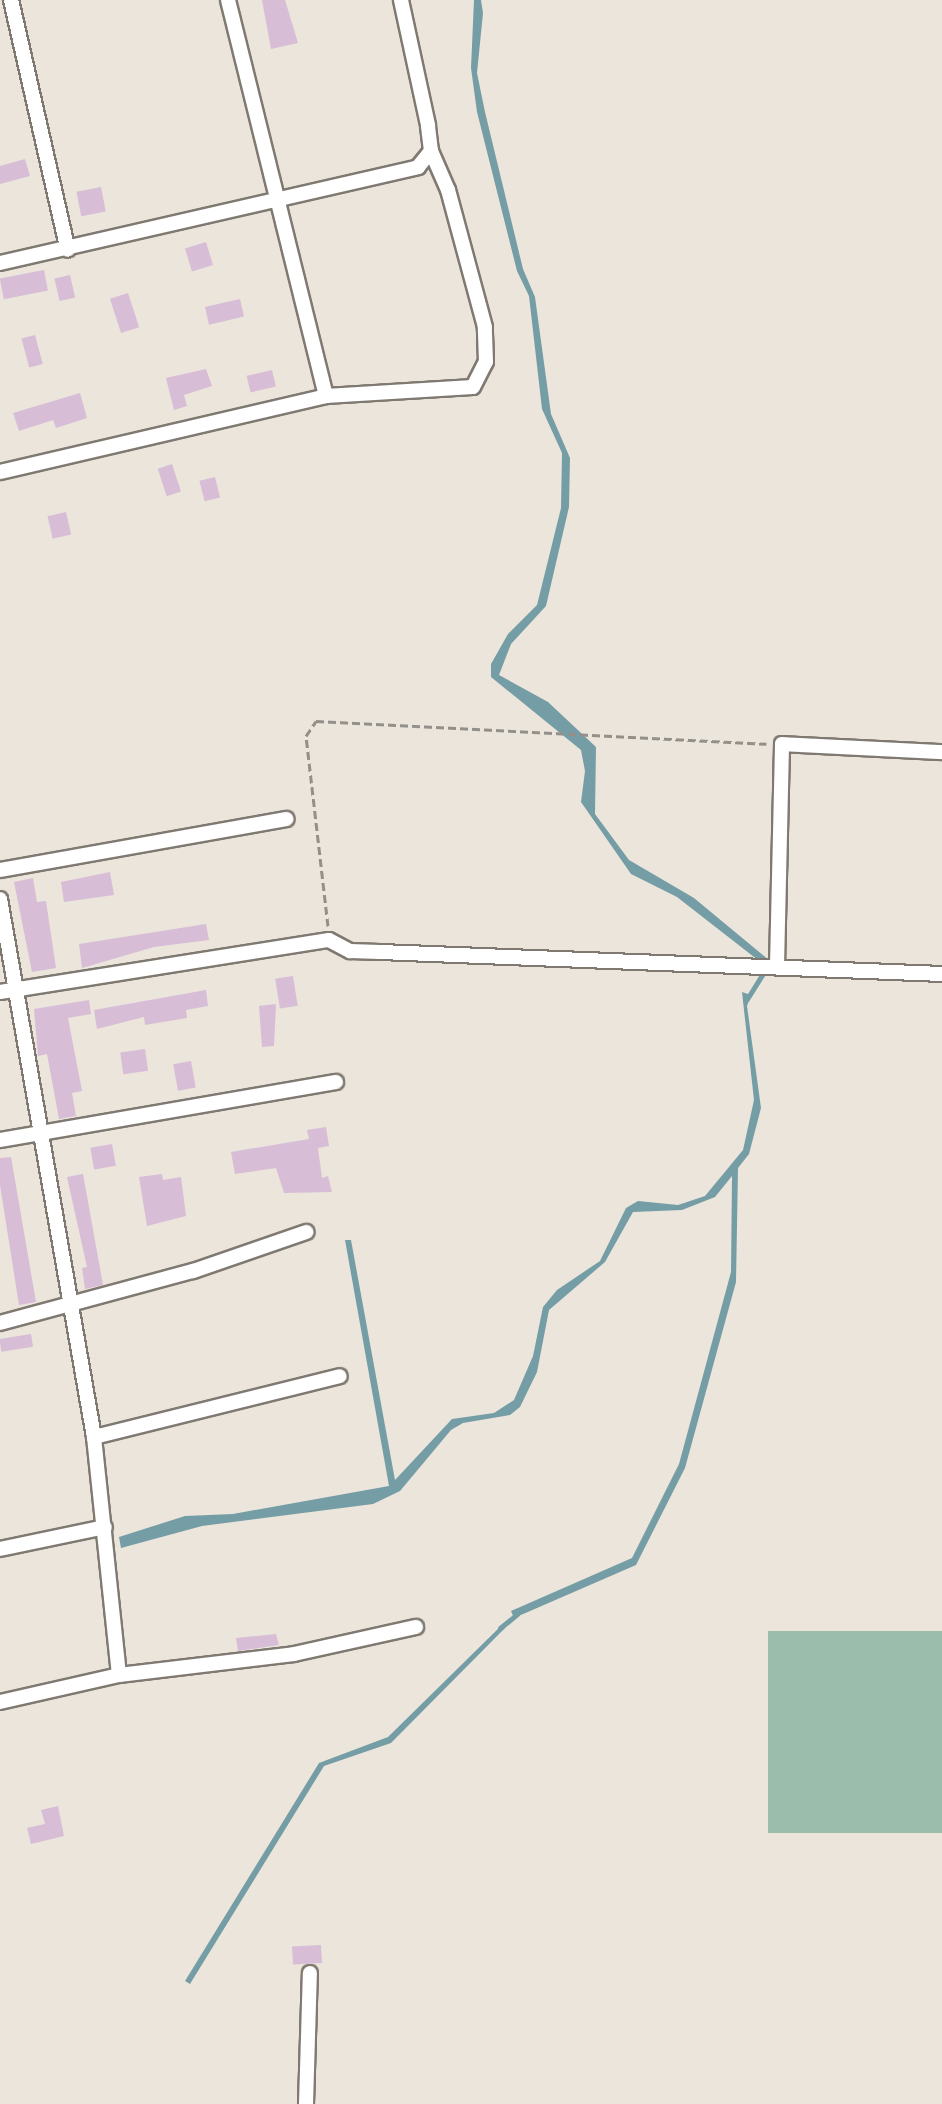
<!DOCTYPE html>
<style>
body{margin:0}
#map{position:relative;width:942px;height:2104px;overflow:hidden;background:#ebe5dc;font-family:Roboto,sans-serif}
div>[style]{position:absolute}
.green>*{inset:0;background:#9bbdab;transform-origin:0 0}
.water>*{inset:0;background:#759da5}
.stream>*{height:5px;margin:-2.5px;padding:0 2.5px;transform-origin:2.5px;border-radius:2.5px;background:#759da5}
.building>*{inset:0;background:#d7bdd6;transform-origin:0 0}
.path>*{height:3px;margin-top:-1.5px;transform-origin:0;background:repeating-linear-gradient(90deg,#938f89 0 8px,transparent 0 12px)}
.roads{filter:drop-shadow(2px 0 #7f7971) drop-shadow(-2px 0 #7f7971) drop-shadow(0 2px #7f7971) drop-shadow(0 -2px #7f7971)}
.street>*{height:14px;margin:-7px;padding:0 7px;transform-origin:7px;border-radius:7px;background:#fff}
span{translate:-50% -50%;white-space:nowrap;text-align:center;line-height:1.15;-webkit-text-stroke:6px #ebe5dc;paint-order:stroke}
</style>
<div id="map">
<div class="green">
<i style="left:942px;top:1631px;width:202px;height:174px;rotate:90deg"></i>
</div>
<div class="water">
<i style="clip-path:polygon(474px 0,481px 0,483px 13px,477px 73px,485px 112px,523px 269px,535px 297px,551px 414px,570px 458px,569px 507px,546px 606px,511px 644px,499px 675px,548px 702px,596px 747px,595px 814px,629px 860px,694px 898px,770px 961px,763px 964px,677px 897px,631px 874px,581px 802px,585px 771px,581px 750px,491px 677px,491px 664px,508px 634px,537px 605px,561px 508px,562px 453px,542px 409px,529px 296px,517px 271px,477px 112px,471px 68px)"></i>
<i style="clip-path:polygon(742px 992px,751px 995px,747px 1006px,761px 1108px,749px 1154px,738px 1168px,736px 1282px,685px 1468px,636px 1565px,514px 1618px,511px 1611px,632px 1558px,679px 1464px,731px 1272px,732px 1176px,715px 1197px,682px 1210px,633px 1212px,605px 1262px,549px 1310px,537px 1372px,520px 1407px,510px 1415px,463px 1423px,451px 1430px,400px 1491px,373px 1504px,202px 1526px,121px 1548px,119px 1537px,185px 1516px,233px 1514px,389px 1486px,345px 1240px,351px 1240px,395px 1480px,452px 1419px,494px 1413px,514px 1400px,533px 1356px,543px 1307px,557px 1290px,600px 1261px,626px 1208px,638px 1201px,678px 1205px,705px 1196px,743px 1150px,754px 1100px)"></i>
<i style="clip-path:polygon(505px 1622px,505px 1628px,391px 1743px,324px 1766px,190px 1984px,185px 1981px,319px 1763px,388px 1737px)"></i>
</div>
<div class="stream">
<i style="left:747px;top:999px;width:34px;rotate:-58deg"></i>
<i style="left:500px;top:1628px;width:22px;rotate:-39deg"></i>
</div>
<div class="building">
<i style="clip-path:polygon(262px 0,285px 0,298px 43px,271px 49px)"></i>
<i style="clip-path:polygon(25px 159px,30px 176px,0 184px,0 166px)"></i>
<i style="left:101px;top:187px;width:25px;height:25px;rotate:79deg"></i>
<i style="left:206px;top:242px;width:24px;height:22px;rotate:73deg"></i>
<i style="left:44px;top:270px;width:21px;height:45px;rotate:79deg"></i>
<i style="left:70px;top:275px;width:23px;height:16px;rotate:77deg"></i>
<i style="left:128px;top:293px;width:36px;height:19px;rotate:72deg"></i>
<i style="left:240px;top:299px;width:18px;height:36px;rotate:77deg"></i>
<i style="left:35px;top:335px;width:30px;height:14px;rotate:75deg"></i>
<i style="clip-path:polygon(206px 369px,212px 386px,184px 395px,187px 406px,174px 410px,166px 378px)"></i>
<i style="left:272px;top:370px;width:17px;height:26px;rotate:77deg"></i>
<i style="clip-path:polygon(80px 393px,87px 418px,56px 428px,53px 420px,19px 431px,13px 413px)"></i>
<i style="left:172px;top:464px;width:29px;height:15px;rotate:72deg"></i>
<i style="left:215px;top:477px;width:21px;height:16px;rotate:76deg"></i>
<i style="left:66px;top:512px;width:23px;height:19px;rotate:77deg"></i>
<i style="clip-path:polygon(110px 872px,114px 895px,64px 902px,61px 882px)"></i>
<i style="clip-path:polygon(33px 878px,37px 902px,46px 901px,56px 968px,32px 972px,14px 882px)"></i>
<i style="clip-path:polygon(206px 924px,209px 940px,154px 947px,82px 968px,79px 944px)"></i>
<i style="left:293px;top:976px;width:30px;height:18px;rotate:81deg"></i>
<i style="clip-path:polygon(206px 990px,208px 1006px,186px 1010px,187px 1018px,145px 1025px,144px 1017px,97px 1029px,94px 1010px)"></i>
<i style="clip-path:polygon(89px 1000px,91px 1014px,68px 1018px,82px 1091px,72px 1093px,76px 1116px,59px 1119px,47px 1054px,38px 1056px,34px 1009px)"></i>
<i style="clip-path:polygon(276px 1004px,274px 1046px,262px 1047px,259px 1006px)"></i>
<i style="left:145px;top:1049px;width:22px;height:25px;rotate:82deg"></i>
<i style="left:191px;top:1061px;width:27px;height:18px;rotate:80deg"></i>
<i style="clip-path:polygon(326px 1127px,329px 1146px,318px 1148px,322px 1178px,328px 1176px,332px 1192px,284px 1193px,276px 1168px,235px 1174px,231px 1152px,309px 1139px,307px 1130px)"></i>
<i style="left:112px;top:1144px;width:22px;height:22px;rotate:80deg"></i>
<i style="clip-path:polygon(11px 1157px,36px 1302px,19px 1305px,0 1185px,0 1158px)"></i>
<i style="clip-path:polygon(83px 1174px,103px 1285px,85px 1289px,82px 1268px,87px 1267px,67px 1177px)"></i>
<i style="clip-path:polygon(162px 1174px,163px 1180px,181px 1177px,186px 1216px,147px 1226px,139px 1177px)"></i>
<i style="left:31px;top:1334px;width:13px;height:32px;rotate:81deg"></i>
<i style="clip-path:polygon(276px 1634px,279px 1645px,238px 1651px,236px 1638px)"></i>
<i style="clip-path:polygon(58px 1806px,64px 1836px,31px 1844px,27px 1828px,45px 1824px,41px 1810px)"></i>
<i style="left:321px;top:1945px;width:18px;height:29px;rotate:87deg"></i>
</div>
<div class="path">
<i style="left:328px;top:926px;width:191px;rotate:-96.6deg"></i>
<i style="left:306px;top:736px;width:18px;rotate:-56deg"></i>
<i style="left:316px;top:721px;width:451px;rotate:2.9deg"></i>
</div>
<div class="roads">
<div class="street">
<i style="left:11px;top:0;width:256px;rotate:77.2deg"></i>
<i style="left:228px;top:0;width:408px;rotate:76.1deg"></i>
<i style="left:0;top:263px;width:429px;rotate:-12.9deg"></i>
<i style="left:418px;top:167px;width:21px;rotate:-51deg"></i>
<i style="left:431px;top:151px;width:26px;rotate:-97deg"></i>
<i style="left:428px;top:125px;width:128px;rotate:-102.2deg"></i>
<i style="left:0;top:472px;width:335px;rotate:-13.1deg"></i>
<i style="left:326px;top:396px;width:147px;rotate:-3.5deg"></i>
<i style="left:473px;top:387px;width:28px;rotate:-63deg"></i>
<i style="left:486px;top:362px;width:35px;rotate:-92deg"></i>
<i style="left:485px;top:327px;width:142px;rotate:-105.1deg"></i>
<i style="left:448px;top:190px;width:43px;rotate:-113.6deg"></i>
<i style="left:0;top:870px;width:291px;rotate:-10.1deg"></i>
<i style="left:0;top:899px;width:546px;rotate:80.09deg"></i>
<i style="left:94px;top:1437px;width:239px;rotate:84deg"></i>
<i style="left:777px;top:966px;width:222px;rotate:-88.7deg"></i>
<i style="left:782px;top:744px;width:160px;rotate:2.9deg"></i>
<i style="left:0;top:992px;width:333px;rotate:-9deg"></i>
<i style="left:329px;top:940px;width:24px;rotate:28deg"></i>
<i style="left:350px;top:951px;width:30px;rotate:2deg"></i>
<i style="left:380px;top:952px;width:562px;rotate:2.24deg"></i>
<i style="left:0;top:1140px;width:341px;rotate:-9.8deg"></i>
<i style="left:0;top:1323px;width:200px;rotate:-15.1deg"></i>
<i style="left:193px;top:1271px;width:120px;rotate:-19deg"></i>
<i style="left:94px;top:1437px;width:253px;rotate:-13.9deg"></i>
<i style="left:0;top:1549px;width:107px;rotate:-11.8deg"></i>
<i style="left:0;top:1702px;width:122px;rotate:-12.8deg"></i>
<i style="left:119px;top:1675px;width:176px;rotate:-6.8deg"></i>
<i style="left:294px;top:1654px;width:125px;rotate:-12.5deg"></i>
<i style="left:306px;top:2104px;width:131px;rotate:-88.3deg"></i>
</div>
</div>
</div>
